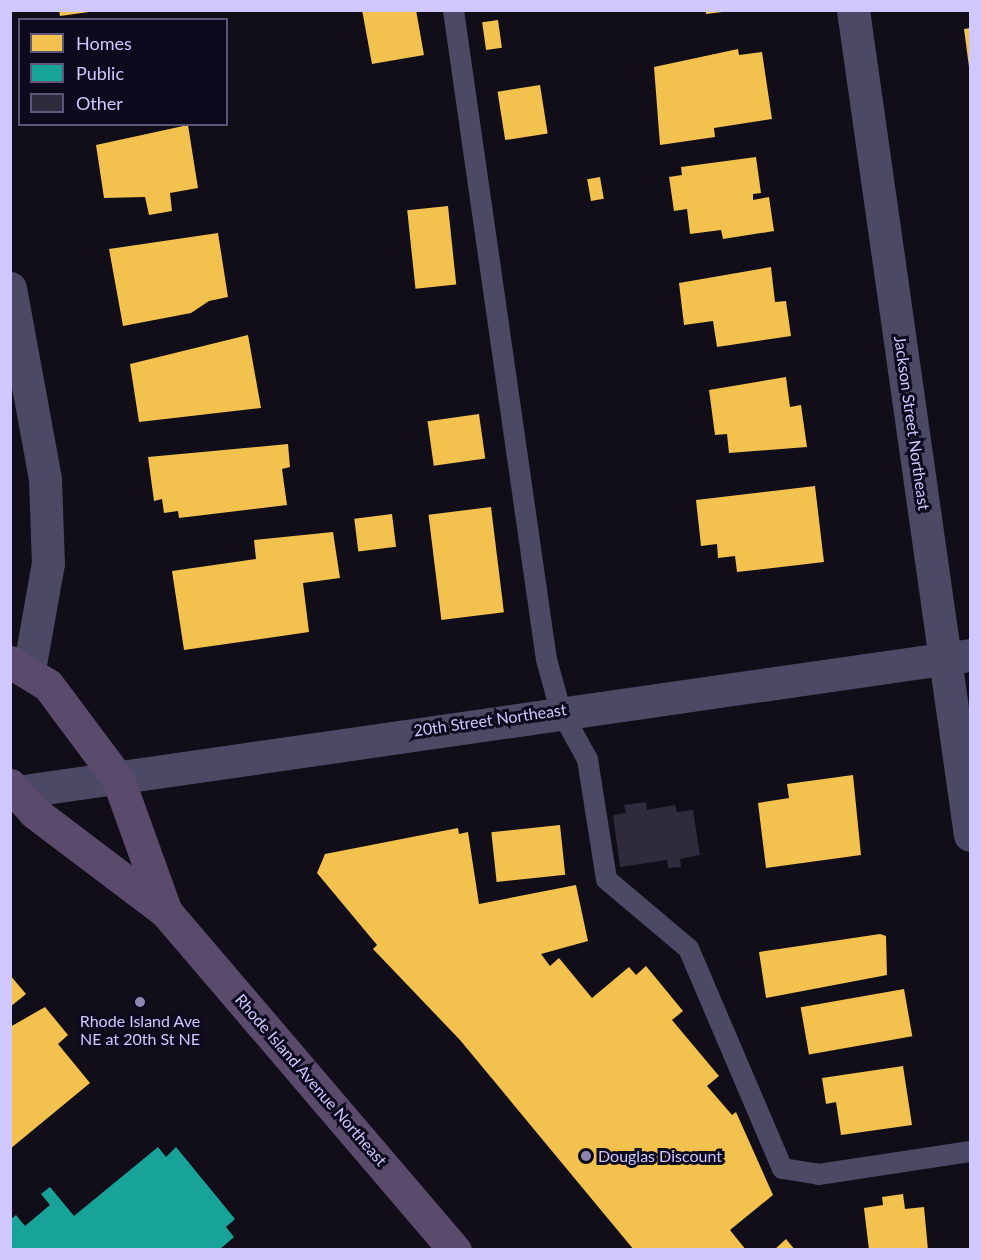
<!DOCTYPE html>
<style>
body{margin:0}
#map{position:relative;width:981px;height:1260px;overflow:hidden;background:#110e1a;font-family:Lato,sans-serif}
div>[style]{position:absolute}
.homes>*{inset:0;background:#f2c14e;transform-origin:0 0}
.public>*{inset:0;background:#17a398}
.building>*{inset:0;background:#2f2b3d}
.service>*{height:21px;margin:-10.5px;padding:0 10.5px;transform-origin:10.5px;border-radius:10.5px;background:#4b4963}
.minor>*{height:33px;margin:-16.5px;padding:0 16.5px;transform-origin:16.5px;border-radius:16.5px;background:#4b4963}
.primary>*{height:33px;margin:-16.5px;padding:0 16.5px;transform-origin:16.5px;border-radius:16.5px;background:#5a4b6d}
.dots>*{width:16px;height:16px;translate:-50% -50%;box-sizing:border-box;border:3px solid #0e0a1e;border-radius:50%}
span{translate:-50% -50%;white-space:nowrap;text-align:center;line-height:1.15;-webkit-text-stroke:6px #0e0a1e;paint-order:stroke}
.street-label{font-size:16px;color:#d0c7ff}
.poi-label{font-size:16px;color:#d0c7ff}
.left{translate:0 -50%;text-align:left}
.frame{position:absolute;inset:0;border:12px solid #d0c7ff;pointer-events:none}
.legend{position:absolute;left:18px;top:18px;width:210px;height:108px;box-sizing:border-box;background:#0e0a1e;border:2px solid #5c5678;margin:0;padding:8px 10px;list-style:none;font-size:18px;color:#d0c7ff}
.legend li{display:flex;align-items:center;gap:12px;height:30px}
.legend b{width:30px;border:2px solid #5c5678}
</style>
<div id="map">
<div class="homes">
<i style="clip-path:polygon(59px 10px,89px 10px,89px 12px,60px 16px)"></i>
<i style="clip-path:polygon(362px 10px,416px 10px,424px 55px,372px 64px)"></i>
<i style="clip-path:polygon(706px 10px,722px 10px,722px 12px,706px 14px)"></i>
<i style="left:498px;top:20px;width:28px;height:16px;rotate:82deg"></i>
<i style="clip-path:polygon(970px 28px,970px 67px,969px 67px,964px 29px)"></i>
<i style="clip-path:polygon(738px 49px,739px 55px,762px 52px,772px 119px,714px 128px,715px 137px,660px 145px,654px 67px)"></i>
<i style="left:540px;top:85px;width:49px;height:43px;rotate:81deg"></i>
<i style="clip-path:polygon(188px 125px,198px 188px,170px 193px,172px 211px,149px 215px,145px 197px,104px 198px,96px 145px)"></i>
<i style="clip-path:polygon(756px 157px,761px 193px,753px 194px,753px 200px,769px 197px,774px 231px,723px 239px,721px 230px,690px 234px,687px 209px,674px 211px,669px 177px,682px 175px,681px 167px)"></i>
<i style="left:600px;top:177px;width:22px;height:13px;rotate:80deg"></i>
<i style="left:448px;top:206px;width:79px;height:41px;rotate:84deg"></i>
<i style="clip-path:polygon(218px 233px,228px 297px,209px 301px,191px 313px,123px 326px,109px 249px)"></i>
<i style="clip-path:polygon(771px 267px,775px 302px,786px 301px,791px 336px,717px 347px,713px 321px,684px 325px,679px 283px)"></i>
<i style="clip-path:polygon(248px 335px,261px 408px,139px 422px,130px 364px)"></i>
<i style="clip-path:polygon(786px 377px,790px 407px,801px 405px,807px 447px,729px 453px,727px 434px,715px 435px,709px 390px)"></i>
<i style="left:479px;top:414px;width:45px;height:52px;rotate:82deg"></i>
<i style="clip-path:polygon(288px 444px,290px 467px,282px 469px,287px 505px,179px 518px,178px 511px,164px 513px,162px 499px,154px 501px,148px 457px)"></i>
<i style="clip-path:polygon(815px 486px,824px 562px,737px 572px,735px 556px,718px 558px,717px 544px,701px 546px,696px 500px)"></i>
<i style="left:491px;top:507px;width:106px;height:63px;rotate:83deg"></i>
<i style="left:392px;top:514px;width:33px;height:38px;rotate:83deg"></i>
<i style="clip-path:polygon(333px 532px,340px 578px,303px 583px,309px 632px,184px 650px,172px 571px,256px 559px,254px 540px)"></i>
<i style="clip-path:polygon(853px 775px,861px 855px,766px 868px,758px 803px,789px 798px,787px 784px)"></i>
<i style="left:560px;top:825px;width:50px;height:69px;rotate:84deg"></i>
<i style="clip-path:polygon(458px 828px,459px 834px,468px 832px,479px 904px,576px 885px,588px 941px,541px 954px,550px 966px,559px 958px,592px 998px,629px 967px,636px 975px,646px 966px,683px 1011px,672px 1020px,719px 1076px,707px 1086px,732px 1115px,736px 1112px,773px 1195px,730px 1230px,746px 1250px,634px 1250px,460px 1040px,373px 949px,377px 945px,317px 873px,325px 854px)"></i>
<i style="clip-path:polygon(880px 934px,886px 936px,887px 975px,766px 998px,759px 952px)"></i>
<i style="clip-path:polygon(10px 975px,26px 994px,10px 1007px)"></i>
<i style="left:904px;top:989px;width:48px;height:105px;rotate:80deg"></i>
<i style="clip-path:polygon(45px 1007px,68px 1035px,58px 1044px,90px 1083px,10px 1149px,10px 1027px)"></i>
<i style="clip-path:polygon(903px 1066px,912px 1125px,841px 1135px,836px 1102px,826px 1104px,822px 1078px)"></i>
<i style="clip-path:polygon(903px 1194px,905px 1209px,924px 1207px,928px 1250px,869px 1250px,864px 1208px,883px 1205px,882px 1197px)"></i>
<i style="clip-path:polygon(786px 1239px,795px 1250px,774px 1250px)"></i>
</div>
<div class="public">
<i style="clip-path:polygon(158px 1147px,166px 1157px,176px 1147px,235px 1219px,226px 1227px,234px 1237px,219px 1250px,10px 1250px,10px 1220px,16px 1215px,25px 1226px,50px 1205px,41px 1194px,50px 1187px,74px 1216px)"></i>
</div>
<div class="building">
<i style="clip-path:polygon(646px 802px,647px 810px,675px 805px,677px 812px,693px 810px,700px 855px,680px 859px,681px 867px,668px 868px,667px 860px,620px 867px,613px 815px,626px 813px,624px 805px)"></i>
</div>
<div class="service">
<i style="left:453px;top:10px;width:656px;rotate:81.85deg"></i>
<i style="left:546px;top:659px;width:53px;rotate:74.6deg"></i>
<i style="left:560px;top:710px;width:56px;rotate:61.1deg"></i>
<i style="left:587px;top:759px;width:121px;rotate:81deg"></i>
<i style="left:606px;top:879px;width:107px;rotate:40.1deg"></i>
<i style="left:688px;top:948px;width:239px;rotate:66.9deg"></i>
<i style="left:782px;top:1168px;width:36px;rotate:9deg"></i>
<i style="left:818px;top:1174px;width:154px;rotate:-8.6deg"></i>
</div>
<div class="minor">
<i style="left:853px;top:10px;width:833px;rotate:81.93deg"></i>
<i style="left:10px;top:288px;width:194px;rotate:79.6deg"></i>
<i style="left:45px;top:479px;width:84px;rotate:88deg"></i>
<i style="left:48px;top:563px;width:109px;rotate:100.1deg"></i>
<i style="left:10px;top:793px;width:970px;rotate:-8.18deg"></i>
</div>
<div class="primary">
<i style="left:10px;top:662px;width:44px;rotate:31.2deg"></i>
<i style="left:48px;top:685px;width:117px;rotate:53.3deg"></i>
<i style="left:118px;top:779px;width:141px;rotate:70.2deg"></i>
<i style="left:10px;top:785px;width:36px;rotate:48deg"></i>
<i style="left:34px;top:812px;width:166px;rotate:37.1deg"></i>
<i style="left:166px;top:912px;width:445px;rotate:49.5deg"></i>
</div>
<div class="dots">
<i style="left:140px;top:1002px;background:#8d86af"></i>
<i style="left:586px;top:1156px;background:#8d86af"></i>
</div>
<div class="street-label">
<span style="left:912px;top:423px;rotate:82deg">Jackson Street Northeast</span>
<span style="left:490px;top:720px;rotate:-8deg">20th Street Northeast</span>
<span style="left:311px;top:1080px;rotate:49deg">Rhode Island Avenue Northeast</span>
</div>
<div class="poi-label">
<span style="left:140px;top:1030px">Rhode Island Ave<br>NE at 20th St NE</span>
<span class="left" style="left:598px;top:1156px">Douglas Discount</span>
</div>
<div class="frame"></div>
<ul class="legend">
<li><b style="height:16px;background:#f2c14e"></b>Homes</li>
<li><b style="height:16px;background:#17a398"></b>Public</li>
<li><b style="height:16px;background:#2f2b3d"></b>Other</li>
</ul>
</div>
